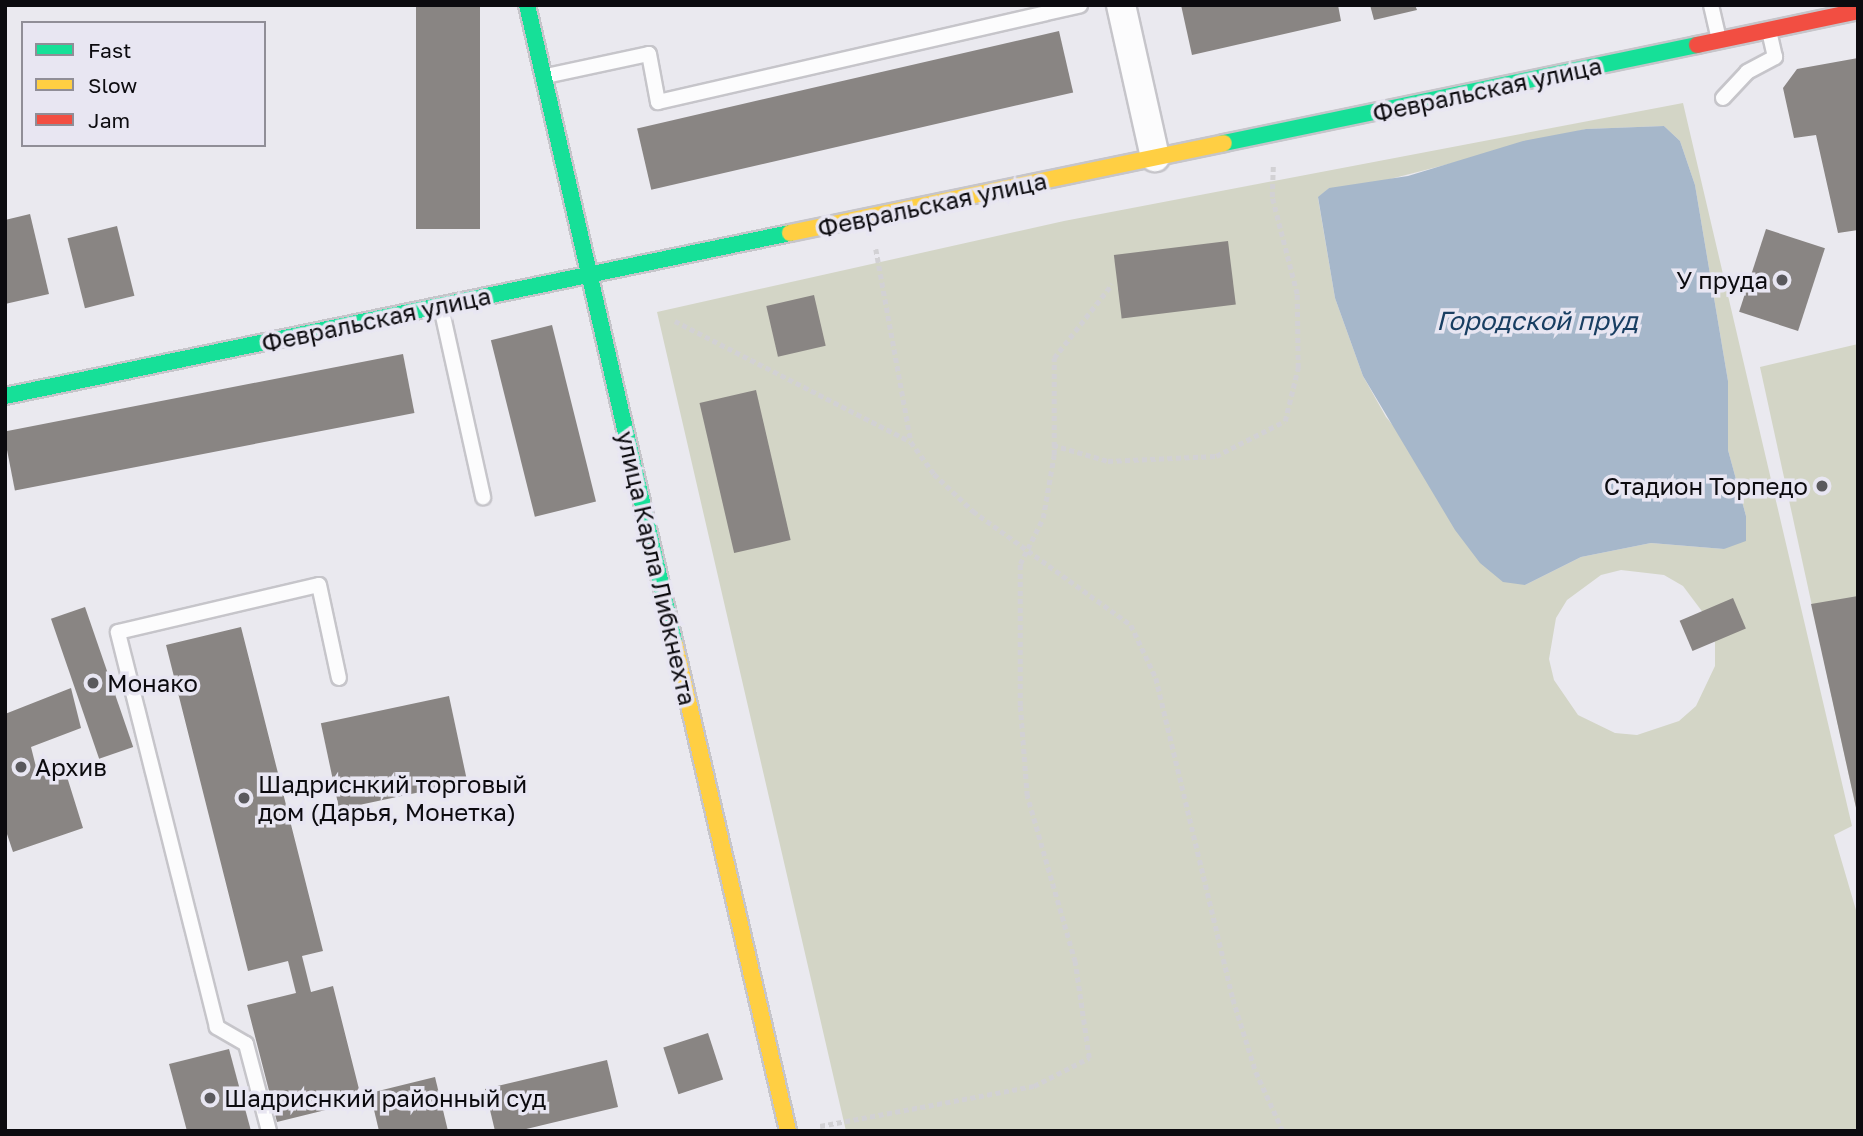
<!DOCTYPE html>
<meta charset="utf-8">
<style>
body{margin:0}
#map{position:relative;width:1863px;height:1136px;overflow:hidden;background:#eae9ef;font-family:"Golos Text",sans-serif}
div>[style]{position:absolute}
.green>*{inset:0;background:#d3d5c6}
.water>*{inset:0;background:#a6b7ca}
.building>*{inset:0;background:#898583;transform-origin:0 0}
.path>*{height:4.5px;margin-top:-2.25px;transform-origin:0;background:repeating-linear-gradient(90deg,#d2d1d4 0 5px,transparent 0 8.5px)}
.roads{filter:drop-shadow(2px 0 #c6c5ca) drop-shadow(-2px 0 #c6c5ca) drop-shadow(0 2px #c6c5ca) drop-shadow(0 -2px #c6c5ca)}
.lane>*{height:14px;margin:-7px;padding:0 7px;transform-origin:7px;border-radius:7px;background:#fcfcfd}
.street>*{height:28px;margin:-14px;padding:0 14px;transform-origin:14px;border-radius:14px;background:#fcfcfd}
.fast>*{height:16px;margin:-8px;padding:0 8px;transform-origin:8px;border-radius:8px;background:#16e098}
.slow>*{height:16px;margin:-8px;padding:0 8px;transform-origin:8px;border-radius:8px;background:#ffcf43}
.jam>*{height:16px;margin:-8px;padding:0 8px;transform-origin:8px;border-radius:8px;background:#f24e42}
.dots>*{width:19px;height:19px;translate:-50% -50%;box-sizing:border-box;border:4px solid #e8e6f2;border-radius:50%}
span{translate:-50% -50%;white-space:nowrap;text-align:center;line-height:1.15;-webkit-text-stroke:7px #e8e6f2;paint-order:stroke}
.street-label{font-size:24px;color:#0c0b0f}
.poi-label{font-size:24px;color:#0c0b0f}
.right{translate:-100% -50%;text-align:right}
.left{translate:0 -50%;text-align:left}
.water-label{font-size:26px;color:#183e62;font-style:italic}
.frame{position:absolute;inset:0;border:7px solid #0c0b0f;pointer-events:none}
.legend{position:absolute;left:21px;top:21px;width:245px;height:126px;box-sizing:border-box;background:#e8e6f2;border:2px solid #908e97;margin:0;padding:9px 12px;list-style:none;font-size:21px;color:#0c0b0f}
.legend li{display:flex;align-items:center;gap:14px;height:35px}
.legend b{width:35px;border:2px solid #908e97}
</style>
<div id="map">
<div class="green">
<i style="clip-path:polygon(evenodd,1683px 103px,1852px 826px,1834px 835px,1858px 917px,1858px 1131px,846px 1131px,657px 312px,1064px 221px,1683px 103px,1664px 126px,1680px 141px,1695px 185px,1728px 381px,1728px 450px,1746px 516px,1724px 549px,1651px 543px,1581px 557px,1525px 585px,1386px 417px,1363px 376px,1335px 298px,1318px 198px,1329px 188px,1355px 188px,1586px 129px,1664px 126px,1683px 103px,1621px 570px,1664px 575px,1683px 586px,1710px 622px,1715px 643px,1715px 666px,1696px 706px,1679px 721px,1637px 735px,1615px 733px,1578px 715px,1554px 680px,1549px 659px,1556px 618px,1567px 600px,1601px 575px,1621px 570px)"></i>
<i style="clip-path:polygon(1858px 344px,1858px 817px,1760px 367px)"></i>
</div>
<div class="water">
<i style="clip-path:polygon(1664px 126px,1680px 141px,1695px 185px,1728px 381px,1728px 450px,1746px 516px,1746px 541px,1724px 549px,1651px 543px,1581px 557px,1525px 585px,1503px 582px,1480px 563px,1455px 530px,1363px 376px,1335px 298px,1318px 197px,1329px 188px,1408px 176px,1523px 141px,1586px 129px)"></i>
</div>
<div class="building">
<i style="left:416px;top:5px;width:64px;height:224px"></i>
<i style="clip-path:polygon(1181px 5px,1338px 5px,1341px 21px,1192px 55px)"></i>
<i style="clip-path:polygon(1370px 5px,1415px 5px,1417px 10px,1374px 20px)"></i>
<i style="left:1059px;top:31px;width:63px;height:433px;rotate:77deg"></i>
<i style="clip-path:polygon(1858px 58px,1858px 230px,1838px 233px,1816px 135px,1794px 138px,1783px 88px,1797px 69px)"></i>
<i style="clip-path:polygon(30px 214px,49px 294px,5px 304px,5px 220px)"></i>
<i style="left:117px;top:226px;width:72px;height:51px;rotate:76deg"></i>
<i style="left:1766px;top:229px;width:62px;height:87px;rotate:18deg"></i>
<i style="left:1228px;top:241px;width:64px;height:115px;rotate:83deg"></i>
<i style="left:814px;top:295px;width:52px;height:49px;rotate:77deg"></i>
<i style="left:552px;top:325px;width:182px;height:63px;rotate:76deg"></i>
<i style="left:403px;top:354px;width:60px;height:407px;rotate:79deg"></i>
<i style="left:756px;top:390px;width:154px;height:58px;rotate:77deg"></i>
<i style="clip-path:polygon(1858px 596px,1858px 812px,1857px 812px,1811px 604px)"></i>
<i style="left:1733px;top:598px;width:33px;height:58px;rotate:67deg"></i>
<i style="left:85px;top:607px;width:148px;height:36px;rotate:71deg"></i>
<i style="clip-path:polygon(241px 627px,323px 951px,302px 956px,311px 992px,333px 986px,362px 1101px,277px 1122px,247px 1005px,296px 993px,288px 961px,248px 971px,166px 645px)"></i>
<i style="clip-path:polygon(71px 688px,81px 728px,31px 747px,37px 771px,63px 764px,83px 828px,13px 852px,5px 828px,5px 714px)"></i>
<i style="left:449px;top:696px;width:88px;height:131px;rotate:78deg"></i>
<i style="left:708px;top:1033px;width:49px;height:47px;rotate:72deg"></i>
<i style="clip-path:polygon(229px 1049px,251px 1131px,187px 1131px,169px 1064px)"></i>
<i style="clip-path:polygon(607px 1060px,618px 1107px,518px 1131px,495px 1131px,485px 1089px)"></i>
<i style="clip-path:polygon(435px 1077px,448px 1131px,379px 1131px,370px 1093px)"></i>
</div>
<div class="path">
<i style="left:876px;top:249px;width:196px;rotate:79.7deg"></i>
<i style="left:911px;top:442px;width:39px;rotate:54deg"></i>
<i style="left:934px;top:474px;width:54px;rotate:43.5deg"></i>
<i style="left:973px;top:511px;width:195px;rotate:35.8deg"></i>
<i style="left:1131px;top:625px;width:59px;rotate:64.7deg"></i>
<i style="left:1156px;top:678px;width:330px;rotate:76.5deg"></i>
<i style="left:1233px;top:999px;width:77px;rotate:72.5deg"></i>
<i style="left:1256px;top:1072px;width:65px;rotate:65.4deg"></i>
<i style="left:675px;top:321px;width:264px;rotate:27.1deg"></i>
<i style="left:1053px;top:445px;width:57px;rotate:16.2deg"></i>
<i style="left:1108px;top:461px;width:108px;rotate:-2.7deg"></i>
<i style="left:1216px;top:456px;width:77px;rotate:-26.9deg"></i>
<i style="left:1285px;top:421px;width:55px;rotate:-76.2deg"></i>
<i style="left:1298px;top:368px;width:74px;rotate:-90.8deg"></i>
<i style="left:1297px;top:294px;width:100px;rotate:-104.5deg"></i>
<i style="left:1272px;top:197px;width:32px;rotate:-88deg"></i>
<i style="left:820px;top:1126px;width:218px;rotate:-10.6deg"></i>
<i style="left:1034px;top:1086px;width:62px;rotate:-27deg"></i>
<i style="left:1089px;top:1058px;width:97px;rotate:-98.3deg"></i>
<i style="left:1075px;top:962px;width:173px;rotate:-106.1deg"></i>
<i style="left:1027px;top:796px;width:90px;rotate:-94.4deg"></i>
<i style="left:1020px;top:706px;width:142px;rotate:-90deg"></i>
<i style="left:1020px;top:564px;width:51px;rotate:-63.4deg"></i>
<i style="left:1043px;top:518px;width:64px;rotate:-80.1deg"></i>
<i style="left:1054px;top:455px;width:97px;rotate:-90deg"></i>
<i style="left:1054px;top:358px;width:94px;rotate:-51.9deg"></i>
</div>
<div class="roads">
<div class="lane">
<i style="left:1711px;top:5px;width:35px;rotate:77deg"></i>
<i style="left:546px;top:76px;width:105px;rotate:-12.1deg"></i>
<i style="left:649px;top:54px;width:49px;rotate:79.4deg"></i>
<i style="left:658px;top:102px;width:433px;rotate:-12.9deg"></i>
<i style="left:1723px;top:98px;width:35px;rotate:-47deg"></i>
<i style="left:1747px;top:72px;width:32px;rotate:-28deg"></i>
<i style="left:1775px;top:57px;width:27px;rotate:-103deg"></i>
<i style="left:441px;top:307px;width:195px;rotate:77.5deg"></i>
<i style="left:269px;top:1131px;width:90px;rotate:-104.8deg"></i>
<i style="left:246px;top:1044px;width:34px;rotate:-150deg"></i>
<i style="left:217px;top:1027px;width:407px;rotate:-104.1deg"></i>
<i style="left:118px;top:632px;width:206px;rotate:-13.2deg"></i>
<i style="left:319px;top:585px;width:95px;rotate:77.9deg"></i>
</div>
<div class="street">
<i style="left:1121px;top:5px;width:156px;rotate:77.4deg"></i>
</div>
<div class="fast">
<i style="left:527px;top:5px;width:657px;rotate:76.98deg"></i>
<i style="left:1224px;top:143px;width:483px;rotate:-11.7deg"></i>
<i style="left:5px;top:396px;width:802px;rotate:-11.73deg"></i>
</div>
<div class="slow">
<i style="left:790px;top:233px;width:443px;rotate:-11.7deg"></i>
<i style="left:675px;top:645px;width:499px;rotate:76.9deg"></i>
</div>
<div class="jam">
<i style="left:1697px;top:45px;width:165px;rotate:-11.9deg"></i>
</div>
</div>
<div class="dots">
<i style="left:1782px;top:280px;background:#5a595d"></i>
<i style="left:1822px;top:486px;background:#5a595d"></i>
<i style="left:93px;top:683px;background:#5a595d"></i>
<i style="left:21px;top:767px;background:#5a595d"></i>
<i style="left:244px;top:798px;background:#5a595d"></i>
<i style="left:210px;top:1098px;background:#5a595d"></i>
</div>
<div class="street-label">
<span style="left:1487px;top:89px;rotate:-12deg">Февральская улица</span>
<span style="left:932px;top:204px;rotate:-12deg">Февральская улица</span>
<span style="left:376px;top:319px;rotate:-12deg">Февральская улица</span>
<span style="left:657px;top:568px;rotate:77deg">улица Карла Либкнехта</span>
</div>
<div class="poi-label">
<span class="right" style="left:1768px;top:280px">У пруда</span>
<span class="right" style="left:1808px;top:486px">Стадион Торпедо</span>
<span class="left" style="left:107px;top:683px">Монако</span>
<span class="left" style="left:35px;top:767px">Архив</span>
<span class="left" style="left:258px;top:798px">Шадриснкий торговый<br>дом (Дарья, Монетка)</span>
<span class="left" style="left:224px;top:1098px">Шадриснкий районный суд</span>
</div>
<div class="water-label">
<span style="left:1537px;top:321px">Городской пруд</span>
</div>
<div class="frame"></div>
<ul class="legend">
<li><b style="height:9px;background:#16e098"></b>Fast</li>
<li><b style="height:9px;background:#ffcf43"></b>Slow</li>
<li><b style="height:9px;background:#f24e42"></b>Jam</li>
</ul>
</div>
